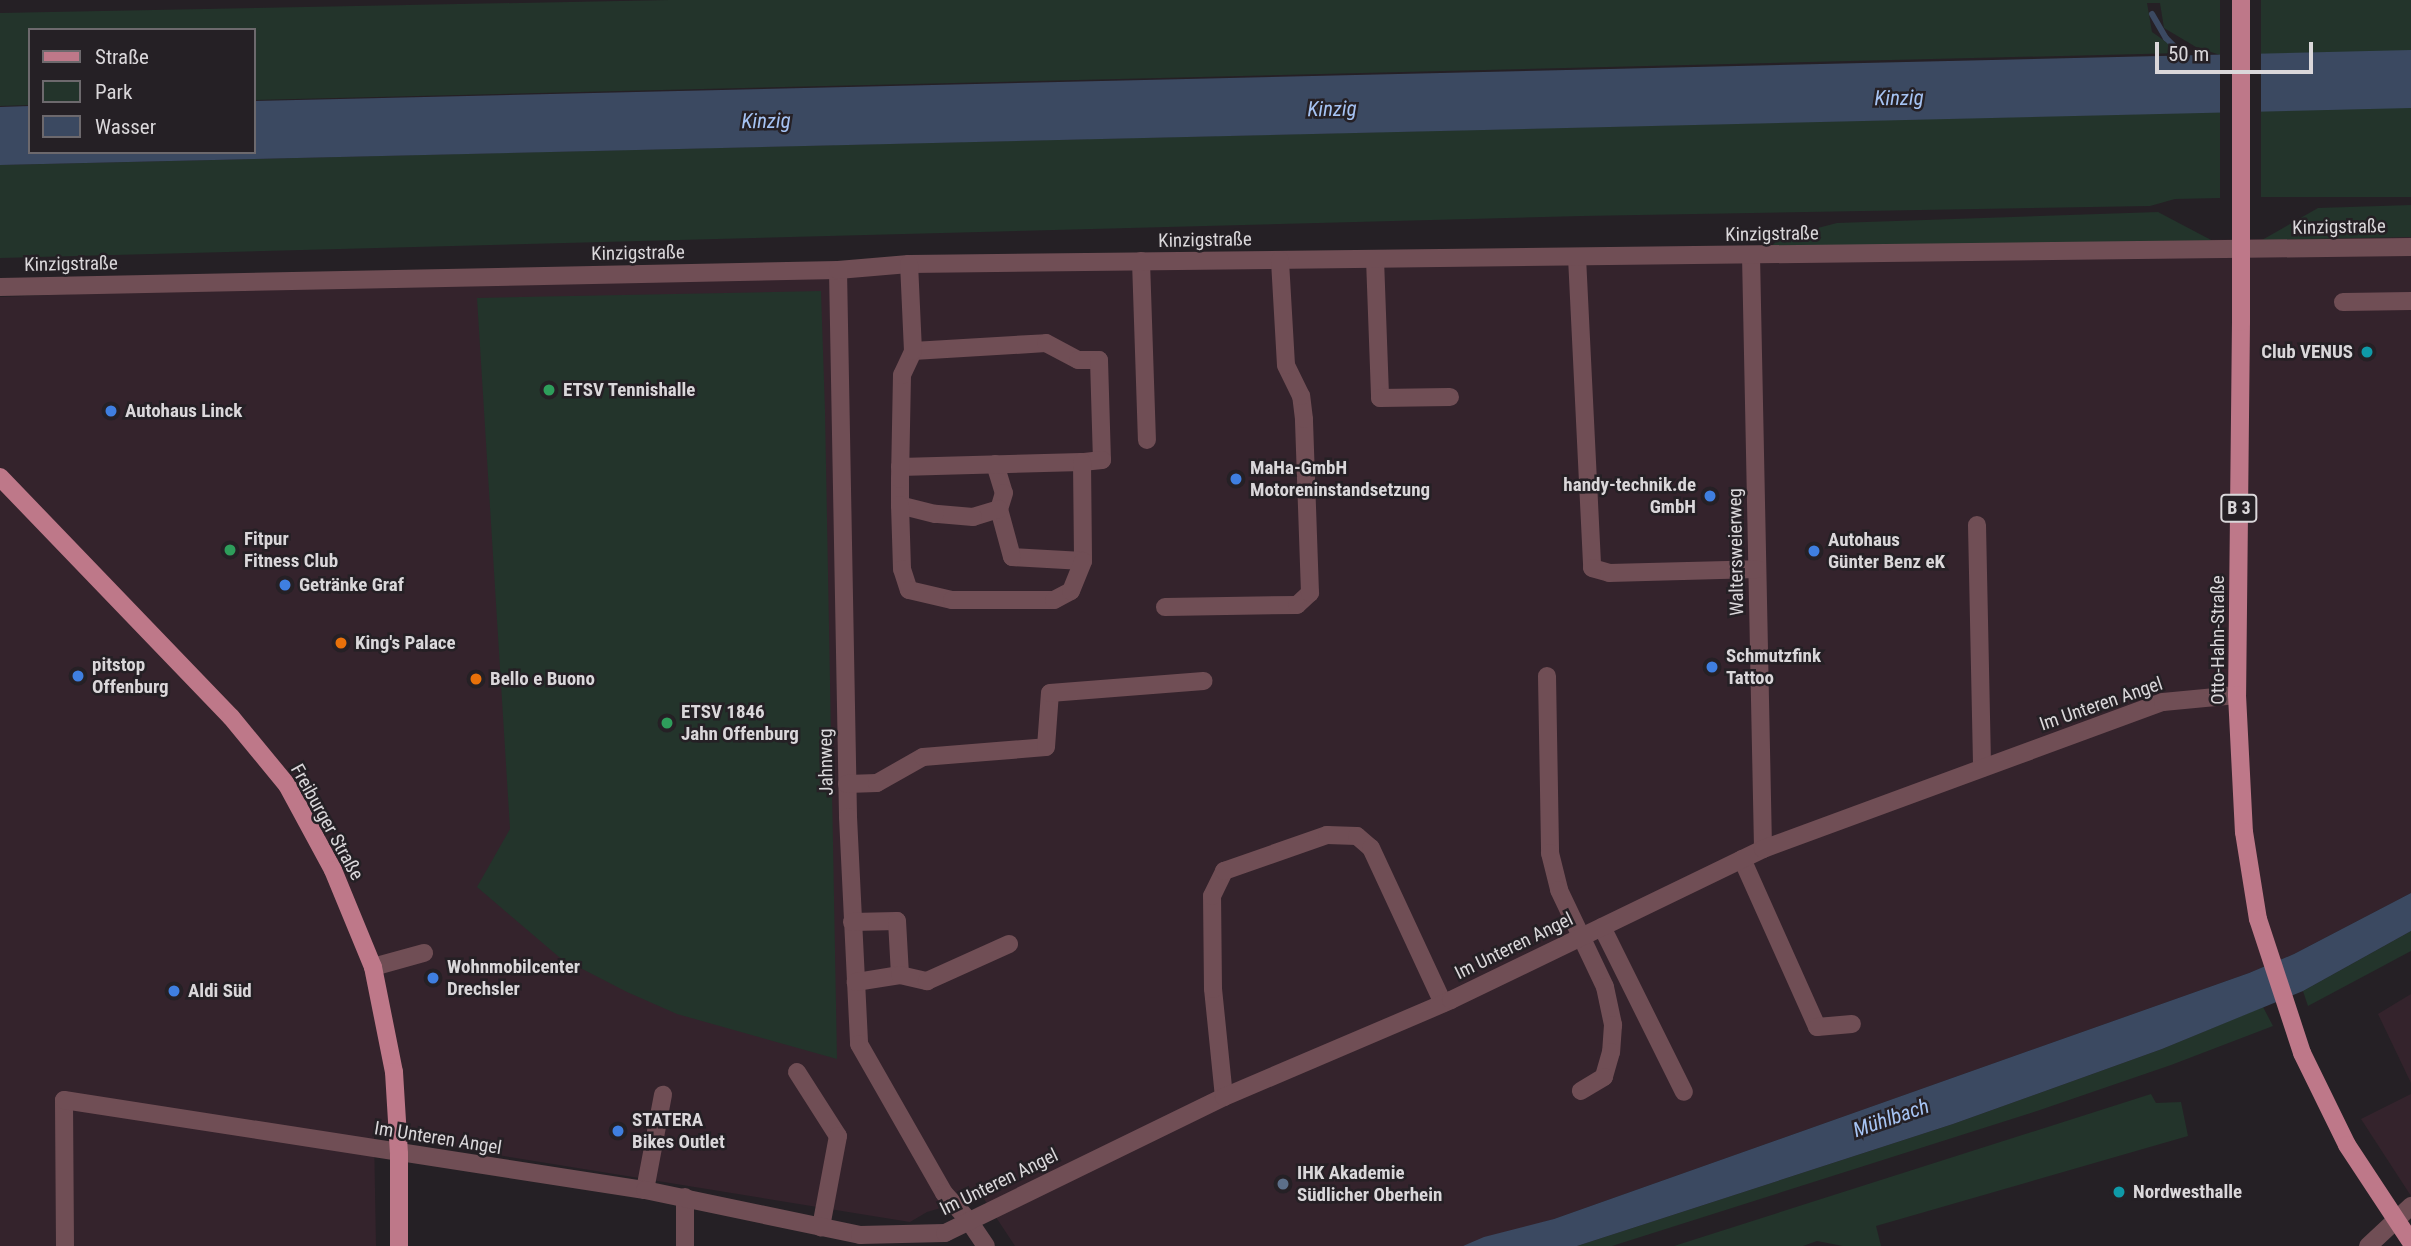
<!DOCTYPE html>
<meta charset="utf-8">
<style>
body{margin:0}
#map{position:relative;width:2411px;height:1246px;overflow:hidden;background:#252025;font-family:"Roboto Condensed",sans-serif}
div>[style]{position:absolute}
.commercial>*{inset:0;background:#34232c}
.green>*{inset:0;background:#23342b;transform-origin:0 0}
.water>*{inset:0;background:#3b4961}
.pier>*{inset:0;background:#252025;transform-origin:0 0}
.stream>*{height:6px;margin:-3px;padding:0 3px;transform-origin:3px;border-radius:3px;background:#3b4961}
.minor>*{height:18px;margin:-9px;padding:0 9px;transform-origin:9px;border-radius:9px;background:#704e55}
.major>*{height:18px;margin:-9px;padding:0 9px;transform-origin:9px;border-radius:9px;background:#be7889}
.major-bridge>*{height:18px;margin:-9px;padding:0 9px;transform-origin:9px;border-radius:9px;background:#be7889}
.dots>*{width:19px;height:19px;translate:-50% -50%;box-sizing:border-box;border:4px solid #252025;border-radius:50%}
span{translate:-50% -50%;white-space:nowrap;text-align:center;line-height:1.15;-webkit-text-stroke:5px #252025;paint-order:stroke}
.shield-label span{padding:2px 5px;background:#252025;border:2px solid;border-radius:5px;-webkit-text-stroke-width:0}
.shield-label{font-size:18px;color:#dad7da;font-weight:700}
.street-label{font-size:19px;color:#dad7da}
.poi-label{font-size:19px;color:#dad7da;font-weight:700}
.right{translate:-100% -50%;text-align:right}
.left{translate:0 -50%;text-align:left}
.water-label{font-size:21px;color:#a6c3f3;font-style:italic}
.legend{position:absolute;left:28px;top:28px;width:228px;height:126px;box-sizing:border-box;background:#252025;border:2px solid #6d696d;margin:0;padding:9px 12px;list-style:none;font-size:21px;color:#dad7da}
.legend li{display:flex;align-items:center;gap:14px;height:35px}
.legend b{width:35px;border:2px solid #6d696d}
.scale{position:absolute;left:2155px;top:42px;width:158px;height:32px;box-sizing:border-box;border:4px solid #dad7da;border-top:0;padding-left:9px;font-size:21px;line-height:24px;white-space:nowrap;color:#dad7da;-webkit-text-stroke:5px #252025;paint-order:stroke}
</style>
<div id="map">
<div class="commercial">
<i style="clip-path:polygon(2411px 237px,2411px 893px,2294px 954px,2249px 973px,1554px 1219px,1463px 1246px,1015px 1246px,982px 1196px,927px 1212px,910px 1222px,442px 1146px,422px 1137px,374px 1134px,376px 1246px,0 1246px,0 297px,1033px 256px)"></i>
<i style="clip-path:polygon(2411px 994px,2411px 1083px,2378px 1014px)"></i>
<i style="clip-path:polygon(2411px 1094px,2411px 1196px,2361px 1119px)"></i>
</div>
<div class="green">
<i style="clip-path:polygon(670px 0,2220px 0,2220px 55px,2196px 47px,2164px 28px,2160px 3px,2147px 3px,2152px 32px,2182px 53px,254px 100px,254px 30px,30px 30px,30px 105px,0 106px,0 13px)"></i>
<i style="left:2261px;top:0;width:150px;height:54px"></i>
<i style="left:2411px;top:108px;width:89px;height:150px;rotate:90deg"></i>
<i style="clip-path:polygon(2220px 112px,2220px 198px,2175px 199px,2150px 206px,1582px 216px,0 258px,0 165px)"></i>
<i style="clip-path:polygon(2411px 205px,2411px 237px,2262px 240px,2318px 208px)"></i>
<i style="clip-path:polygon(2158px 212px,2213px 241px,1771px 247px,1779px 238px,1837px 223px)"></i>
<i style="clip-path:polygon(821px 291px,825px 411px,837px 1059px,677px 1014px,627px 992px,559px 957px,477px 887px,510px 829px,477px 298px)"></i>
<i style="clip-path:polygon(2411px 931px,2411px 951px,2308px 1006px,2303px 991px)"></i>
<i style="clip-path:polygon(2263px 1007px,2273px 1026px,2171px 1065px,2037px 1111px,1612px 1246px,1577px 1246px,1953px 1124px,2162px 1049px)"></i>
<i style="clip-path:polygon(2151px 1094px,2156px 1103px,2181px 1102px,2188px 1136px,1876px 1226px,1881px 1246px,1843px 1246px,1817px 1241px,1803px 1246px,1674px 1246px)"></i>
</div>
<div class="water">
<i style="clip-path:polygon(2411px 50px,2411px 108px,0 165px,0 107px,30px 106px,30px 152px,254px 152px,254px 101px)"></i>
<i style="clip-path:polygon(2411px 893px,2411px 931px,2303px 991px,2162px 1049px,1953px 1124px,1577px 1246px,1463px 1246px,1484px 1237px,1554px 1219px,2249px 973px,2294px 954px)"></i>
</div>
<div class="pier">
<i style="left:2261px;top:50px;width:65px;height:41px;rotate:90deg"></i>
</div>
<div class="stream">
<i style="left:2152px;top:14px;width:28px;rotate:60deg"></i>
<i style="left:2166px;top:38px;width:33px;rotate:45deg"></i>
</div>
<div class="minor">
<i style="left:1751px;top:255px;width:594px;rotate:88.84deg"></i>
<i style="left:1577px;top:257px;width:311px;rotate:87.2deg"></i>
<i style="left:1592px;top:568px;width:18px;rotate:16deg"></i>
<i style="left:1609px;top:573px;width:148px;rotate:-1.5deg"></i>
<i style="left:1375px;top:259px;width:139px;rotate:87.9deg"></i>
<i style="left:1380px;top:398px;width:70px;rotate:-0.8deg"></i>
<i style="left:1141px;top:261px;width:179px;rotate:88.1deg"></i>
<i style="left:838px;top:270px;width:547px;rotate:88.95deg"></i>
<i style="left:848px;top:817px;width:227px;rotate:87.2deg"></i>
<i style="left:859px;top:1044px;width:172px;rotate:60.3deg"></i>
<i style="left:944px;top:1193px;width:38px;rotate:48deg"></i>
<i style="left:969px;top:1221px;width:30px;rotate:56deg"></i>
<i style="left:0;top:287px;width:838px;rotate:-1.16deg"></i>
<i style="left:838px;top:270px;width:71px;rotate:-4.8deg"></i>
<i style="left:909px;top:264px;width:1502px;rotate:-0.65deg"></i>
<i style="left:2343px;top:302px;width:68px;rotate:-0.8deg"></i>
<i style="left:913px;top:351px;width:133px;rotate:-3.4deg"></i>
<i style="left:1046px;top:343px;width:36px;rotate:28deg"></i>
<i style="left:1078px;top:360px;width:21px"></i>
<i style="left:1099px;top:360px;width:100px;rotate:88.3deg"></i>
<i style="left:1102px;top:460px;width:20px;rotate:174deg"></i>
<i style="left:995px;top:464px;width:30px;rotate:73deg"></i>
<i style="left:1004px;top:493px;width:17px;rotate:107deg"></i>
<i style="left:900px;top:467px;width:182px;rotate:-1.6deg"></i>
<i style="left:1082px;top:462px;width:99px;rotate:89.4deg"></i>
<i style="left:1083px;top:561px;width:71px;rotate:-176.8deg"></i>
<i style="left:1012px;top:557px;width:50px;rotate:-105.2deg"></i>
<i style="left:999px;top:509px;width:27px;rotate:163deg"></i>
<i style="left:973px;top:517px;width:38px;rotate:-175deg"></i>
<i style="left:935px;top:514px;width:36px;rotate:-166deg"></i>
<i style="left:900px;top:505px;width:26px;rotate:-90deg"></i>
<i style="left:900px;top:479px;width:104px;rotate:-88.9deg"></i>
<i style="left:902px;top:375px;width:26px;rotate:-65deg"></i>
<i style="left:913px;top:351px;width:87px;rotate:-92.6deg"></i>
<i style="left:900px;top:505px;width:64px;rotate:88.2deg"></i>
<i style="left:902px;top:569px;width:22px;rotate:72deg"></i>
<i style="left:909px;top:590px;width:44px;rotate:13.1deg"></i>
<i style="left:952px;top:600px;width:102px"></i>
<i style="left:1054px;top:600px;width:19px;rotate:-28deg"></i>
<i style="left:1071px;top:591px;width:32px;rotate:-68deg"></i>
<i style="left:1977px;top:525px;width:243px;rotate:88.8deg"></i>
<i style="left:1165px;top:607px;width:132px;rotate:-0.9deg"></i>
<i style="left:1297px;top:605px;width:18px;rotate:-43deg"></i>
<i style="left:1310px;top:593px;width:174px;rotate:-92deg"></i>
<i style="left:1304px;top:419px;width:23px;rotate:-97deg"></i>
<i style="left:1301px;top:396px;width:34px;rotate:-116deg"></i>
<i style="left:1286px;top:365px;width:105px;rotate:-93.3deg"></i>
<i style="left:1547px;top:676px;width:177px;rotate:89deg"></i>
<i style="left:1550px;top:853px;width:38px;rotate:76deg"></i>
<i style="left:1559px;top:890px;width:107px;rotate:64.6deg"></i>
<i style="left:1605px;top:987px;width:39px;rotate:78deg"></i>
<i style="left:1613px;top:1025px;width:27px;rotate:94deg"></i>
<i style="left:1611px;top:1052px;width:26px;rotate:106deg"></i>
<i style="left:1604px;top:1077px;width:27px;rotate:149deg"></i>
<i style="left:847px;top:784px;width:30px;rotate:-2deg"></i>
<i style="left:877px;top:783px;width:53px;rotate:-29.5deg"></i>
<i style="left:923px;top:757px;width:123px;rotate:-4.6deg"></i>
<i style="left:1046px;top:747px;width:54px;rotate:-85.8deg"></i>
<i style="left:1050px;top:693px;width:154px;rotate:-4.5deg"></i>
<i style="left:1742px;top:859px;width:184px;rotate:65.9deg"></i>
<i style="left:1817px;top:1027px;width:35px;rotate:-5deg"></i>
<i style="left:852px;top:922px;width:45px;rotate:-1.3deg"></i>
<i style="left:897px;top:921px;width:54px;rotate:86.8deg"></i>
<i style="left:900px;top:975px;width:45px;rotate:171deg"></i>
<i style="left:1602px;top:927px;width:184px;rotate:63.6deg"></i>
<i style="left:373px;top:967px;width:53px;rotate:-15.4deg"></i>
<i style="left:900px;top:975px;width:28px;rotate:13deg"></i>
<i style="left:927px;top:981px;width:90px;rotate:-24.3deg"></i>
<i style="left:797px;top:1072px;width:76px;rotate:57.4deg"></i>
<i style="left:838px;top:1136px;width:93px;rotate:100.6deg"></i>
<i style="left:1224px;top:1097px;width:109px;rotate:-95.8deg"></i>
<i style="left:1213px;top:989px;width:93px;rotate:-90.6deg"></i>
<i style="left:1212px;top:896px;width:28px;rotate:-64deg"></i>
<i style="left:1224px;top:871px;width:109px;rotate:-19.3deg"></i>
<i style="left:1327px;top:835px;width:30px;rotate:2deg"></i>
<i style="left:1357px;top:836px;width:18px;rotate:41deg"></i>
<i style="left:1371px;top:848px;width:171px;rotate:65.1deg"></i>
<i style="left:645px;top:1190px;width:97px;rotate:-79.3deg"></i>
<i style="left:685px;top:1197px;width:49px;rotate:90deg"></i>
<i style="left:65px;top:1246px;width:146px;rotate:-90.4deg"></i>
<i style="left:64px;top:1100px;width:588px;rotate:8.81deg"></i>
<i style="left:645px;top:1190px;width:220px;rotate:11.8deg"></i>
<i style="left:860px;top:1235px;width:85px;rotate:-1.3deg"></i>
<i style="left:945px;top:1233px;width:310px;rotate:-26deg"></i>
<i style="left:1224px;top:1097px;width:247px;rotate:-23.1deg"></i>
<i style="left:1451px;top:1000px;width:347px;rotate:-25.8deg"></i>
<i style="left:1763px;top:849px;width:426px;rotate:-20.2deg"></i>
<i style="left:2163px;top:702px;width:74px;rotate:-5.4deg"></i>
<i style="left:2368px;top:1246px;width:59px;rotate:-42.9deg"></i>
</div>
<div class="major">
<i style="left:2241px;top:322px;width:373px;rotate:90.6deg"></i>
<i style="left:2237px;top:695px;width:137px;rotate:87.1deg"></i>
<i style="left:2244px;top:832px;width:88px;rotate:80.9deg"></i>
<i style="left:2258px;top:919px;width:141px;rotate:71.8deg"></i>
<i style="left:2302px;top:1053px;width:102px;rotate:63.9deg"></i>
<i style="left:2347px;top:1145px;width:116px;rotate:56.6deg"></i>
<i style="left:0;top:477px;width:333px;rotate:46.1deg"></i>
<i style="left:231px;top:717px;width:88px;rotate:50.5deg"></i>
<i style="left:287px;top:785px;width:97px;rotate:61.6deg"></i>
<i style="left:333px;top:870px;width:105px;rotate:67.6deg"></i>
<i style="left:373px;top:967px;width:107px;rotate:78.7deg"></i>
<i style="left:394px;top:1072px;width:82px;rotate:86.5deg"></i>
<i style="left:399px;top:1154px;width:92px;rotate:90deg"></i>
</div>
<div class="major-bridge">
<i style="left:2241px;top:0;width:322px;rotate:90deg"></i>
</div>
<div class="dots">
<i style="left:2367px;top:352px;background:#0f9aa8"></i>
<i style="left:549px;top:390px;background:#2e9e5b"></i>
<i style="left:111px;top:411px;background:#3f7fe0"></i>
<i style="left:1236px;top:479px;background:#3f7fe0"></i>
<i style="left:1710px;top:496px;background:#3f7fe0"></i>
<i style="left:230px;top:550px;background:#2e9e5b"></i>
<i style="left:1814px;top:551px;background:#3f7fe0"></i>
<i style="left:285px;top:585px;background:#3f7fe0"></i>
<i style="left:341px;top:643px;background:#e8710a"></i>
<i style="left:1712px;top:667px;background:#3f7fe0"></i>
<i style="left:78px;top:676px;background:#3f7fe0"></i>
<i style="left:476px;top:679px;background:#e8710a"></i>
<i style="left:667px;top:723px;background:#2e9e5b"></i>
<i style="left:433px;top:978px;background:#3f7fe0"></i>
<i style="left:174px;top:991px;background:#3f7fe0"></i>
<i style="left:618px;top:1131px;background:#3f7fe0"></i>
<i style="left:1283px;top:1184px;background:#5c6f8a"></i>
<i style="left:2119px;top:1192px;background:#0f9aa8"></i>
</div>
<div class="shield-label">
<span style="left:2239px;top:508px">B 3</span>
</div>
<div class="street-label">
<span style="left:2339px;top:227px;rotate:-1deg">Kinzigstraße</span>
<span style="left:1772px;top:234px;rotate:-1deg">Kinzigstraße</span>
<span style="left:1205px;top:240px;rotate:-1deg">Kinzigstraße</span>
<span style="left:638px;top:253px;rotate:-1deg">Kinzigstraße</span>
<span style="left:71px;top:264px;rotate:-1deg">Kinzigstraße</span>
<span style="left:1736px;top:552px;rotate:-91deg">Waltersweierweg</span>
<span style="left:2218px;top:640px;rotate:-90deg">Otto-Hahn-Straße</span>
<span style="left:2101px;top:704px;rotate:-19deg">Im Unteren Angel</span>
<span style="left:826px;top:762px;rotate:-91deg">Jahnweg</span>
<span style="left:327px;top:822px;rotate:61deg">Freiburger Straße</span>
<span style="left:1514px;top:946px;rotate:-26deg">Im Unteren Angel</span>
<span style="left:438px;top:1138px;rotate:9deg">Im Unteren Angel</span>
<span style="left:999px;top:1182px;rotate:-26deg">Im Unteren Angel</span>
</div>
<div class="poi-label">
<span class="right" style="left:2353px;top:352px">Club VENUS</span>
<span class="left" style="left:563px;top:390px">ETSV Tennishalle</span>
<span class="left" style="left:125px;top:411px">Autohaus Linck</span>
<span class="left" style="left:1250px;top:479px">MaHa-GmbH<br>Motoreninstandsetzung</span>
<span class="right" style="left:1696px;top:496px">handy-technik.de<br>GmbH</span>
<span class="left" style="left:244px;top:550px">Fitpur<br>Fitness Club</span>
<span class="left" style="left:1828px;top:551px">Autohaus<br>Günter Benz eK</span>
<span class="left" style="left:299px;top:585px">Getränke Graf</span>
<span class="left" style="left:355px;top:643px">King's Palace</span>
<span class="left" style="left:1726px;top:667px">Schmutzfink<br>Tattoo</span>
<span class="left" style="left:92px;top:676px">pitstop<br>Offenburg</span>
<span class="left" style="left:490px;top:679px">Bello e Buono</span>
<span class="left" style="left:681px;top:723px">ETSV 1846<br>Jahn Offenburg</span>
<span class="left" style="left:447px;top:978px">Wohnmobilcenter<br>Drechsler</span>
<span class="left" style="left:188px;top:991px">Aldi Süd</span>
<span class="left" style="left:632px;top:1131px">STATERA<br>Bikes Outlet</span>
<span class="left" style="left:1297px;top:1184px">IHK Akademie<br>Südlicher Oberhein</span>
<span class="left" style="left:2133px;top:1192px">Nordwesthalle</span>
</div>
<div class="water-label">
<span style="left:1899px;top:98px;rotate:-1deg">Kinzig</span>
<span style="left:1332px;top:109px;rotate:-1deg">Kinzig</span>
<span style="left:766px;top:121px;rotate:-1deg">Kinzig</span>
<span style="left:1891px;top:1118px;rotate:-19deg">Mühlbach</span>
</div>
<ul class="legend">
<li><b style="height:9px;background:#be7889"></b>Straße</li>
<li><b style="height:19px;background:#23342b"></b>Park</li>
<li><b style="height:19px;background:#3b4961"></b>Wasser</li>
</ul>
<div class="scale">50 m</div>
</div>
